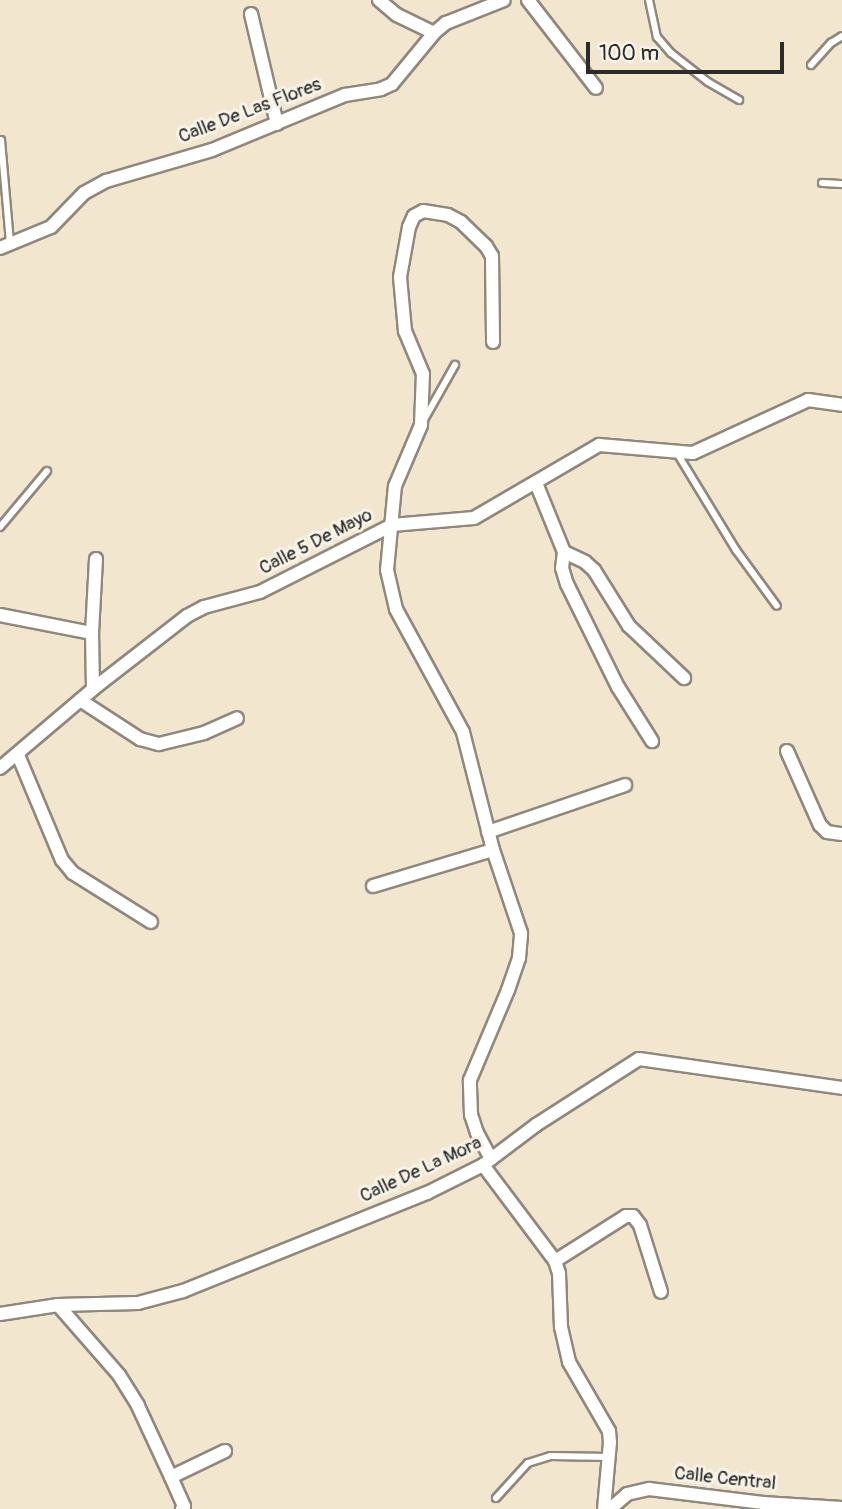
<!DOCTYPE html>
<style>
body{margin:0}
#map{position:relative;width:842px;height:1509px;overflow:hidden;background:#f3e6cf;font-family:Pangolin,sans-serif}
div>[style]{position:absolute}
.roads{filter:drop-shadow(2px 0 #8f887d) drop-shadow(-2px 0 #8f887d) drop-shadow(0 2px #8f887d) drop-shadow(0 -2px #8f887d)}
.lane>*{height:6px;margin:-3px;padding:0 3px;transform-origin:3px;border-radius:3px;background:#fff}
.street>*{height:12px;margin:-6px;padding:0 6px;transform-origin:6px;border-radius:6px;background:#fff}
span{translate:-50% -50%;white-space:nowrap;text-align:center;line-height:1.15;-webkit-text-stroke:6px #f7f3e8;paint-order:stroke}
.street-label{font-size:19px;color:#2b2b2b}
.scale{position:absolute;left:586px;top:42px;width:198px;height:32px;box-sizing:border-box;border:4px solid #2b2b2b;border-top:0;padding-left:9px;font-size:21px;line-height:24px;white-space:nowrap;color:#2b2b2b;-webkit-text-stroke:5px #f7f3e8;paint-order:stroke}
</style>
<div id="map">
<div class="roads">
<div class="lane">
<i style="left:649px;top:0;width:38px;rotate:78deg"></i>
<i style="left:657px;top:37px;width:21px;rotate:49deg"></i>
<i style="left:671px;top:53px;width:47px;rotate:38.1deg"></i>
<i style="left:708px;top:82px;width:36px;rotate:30deg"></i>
<i style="left:811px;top:65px;width:30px;rotate:-48deg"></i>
<i style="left:831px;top:43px;width:13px;rotate:-32deg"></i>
<i style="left:1px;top:140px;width:103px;rotate:85deg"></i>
<i style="left:822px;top:183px;width:20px;rotate:3deg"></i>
<i style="left:425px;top:418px;width:61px;rotate:-60.5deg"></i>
<i style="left:677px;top:453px;width:114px;rotate:58.7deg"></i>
<i style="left:736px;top:550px;width:69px;rotate:53.8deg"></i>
<i style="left:0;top:527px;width:73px;rotate:-50deg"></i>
<i style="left:496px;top:1498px;width:47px;rotate:-47.6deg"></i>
<i style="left:528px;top:1463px;width:24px;rotate:-17deg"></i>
<i style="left:551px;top:1456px;width:58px;rotate:1deg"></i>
</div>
<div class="street">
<i style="left:379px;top:0;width:23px;rotate:40deg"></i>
<i style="left:397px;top:15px;width:41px;rotate:25.9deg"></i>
<i style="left:528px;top:0;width:111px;rotate:52.3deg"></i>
<i style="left:251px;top:14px;width:113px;rotate:76.7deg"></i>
<i style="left:0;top:248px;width:55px;rotate:-22.4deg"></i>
<i style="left:51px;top:227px;width:47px;rotate:-45.9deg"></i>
<i style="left:84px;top:193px;width:25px;rotate:-29deg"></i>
<i style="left:106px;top:181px;width:110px;rotate:-16.3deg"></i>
<i style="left:212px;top:150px;width:144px;rotate:-22.5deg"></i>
<i style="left:345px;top:95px;width:36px;rotate:-9deg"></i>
<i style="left:381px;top:89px;width:12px;rotate:-24deg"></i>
<i style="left:392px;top:84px;width:66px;rotate:-50.5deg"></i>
<i style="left:434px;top:33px;width:16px;rotate:-40deg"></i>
<i style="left:446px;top:23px;width:62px;rotate:-21.6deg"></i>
<i style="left:536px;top:483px;width:74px;rotate:67.9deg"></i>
<i style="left:564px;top:552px;width:16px;rotate:97deg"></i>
<i style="left:562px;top:568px;width:17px;rotate:73deg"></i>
<i style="left:567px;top:584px;width:115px;rotate:63.7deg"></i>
<i style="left:618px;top:687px;width:64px;rotate:57.8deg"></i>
<i style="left:564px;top:552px;width:23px;rotate:25deg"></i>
<i style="left:585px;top:562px;width:12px;rotate:42deg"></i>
<i style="left:594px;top:570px;width:66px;rotate:58deg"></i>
<i style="left:629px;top:626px;width:76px;rotate:43.4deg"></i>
<i style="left:0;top:615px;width:94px;rotate:11.1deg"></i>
<i style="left:93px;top:689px;width:56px;rotate:-91deg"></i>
<i style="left:92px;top:633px;width:74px;rotate:-86.9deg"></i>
<i style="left:80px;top:700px;width:72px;rotate:33deg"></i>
<i style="left:140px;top:739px;width:20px;rotate:15deg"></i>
<i style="left:159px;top:744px;width:46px;rotate:-13.7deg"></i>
<i style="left:204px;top:733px;width:36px;rotate:-24deg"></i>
<i style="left:787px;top:751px;width:81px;rotate:66deg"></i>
<i style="left:820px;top:825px;width:10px;rotate:45deg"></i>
<i style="left:827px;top:832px;width:15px;rotate:8deg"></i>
<i style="left:18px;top:755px;width:114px;rotate:67.3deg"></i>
<i style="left:62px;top:860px;width:17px;rotate:50deg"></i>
<i style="left:73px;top:873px;width:92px;rotate:32.1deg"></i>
<i style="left:0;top:768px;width:122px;rotate:-40.3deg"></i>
<i style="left:93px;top:689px;width:119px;rotate:-37.8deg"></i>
<i style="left:187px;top:616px;width:19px;rotate:-28deg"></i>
<i style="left:204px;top:607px;width:58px;rotate:-15deg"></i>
<i style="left:260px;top:592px;width:148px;rotate:-26.9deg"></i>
<i style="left:392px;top:525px;width:82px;rotate:-4.9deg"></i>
<i style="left:474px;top:518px;width:145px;rotate:-30.3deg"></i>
<i style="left:599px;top:445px;width:94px;rotate:4.9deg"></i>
<i style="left:693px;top:453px;width:127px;rotate:-24.7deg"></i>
<i style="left:808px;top:400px;width:34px;rotate:8deg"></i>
<i style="left:488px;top:832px;width:145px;rotate:-18.9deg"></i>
<i style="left:373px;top:886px;width:125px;rotate:-16.7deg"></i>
<i style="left:491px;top:1159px;width:30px;rotate:-118deg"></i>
<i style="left:477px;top:1133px;width:19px;rotate:-108deg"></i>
<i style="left:471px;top:1115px;width:35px;rotate:-92deg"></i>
<i style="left:470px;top:1080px;width:98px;rotate:-67.1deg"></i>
<i style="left:508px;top:990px;width:34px;rotate:-71deg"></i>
<i style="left:519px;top:958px;width:25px;rotate:-85deg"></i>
<i style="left:521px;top:933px;width:88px;rotate:-108.6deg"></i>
<i style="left:493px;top:850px;width:122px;rotate:-104.3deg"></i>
<i style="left:463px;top:732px;width:140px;rotate:-118.6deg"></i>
<i style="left:396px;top:609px;width:40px;rotate:-103deg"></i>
<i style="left:387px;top:570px;width:84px;rotate:-84.6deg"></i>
<i style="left:395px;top:486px;width:66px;rotate:-66.9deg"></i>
<i style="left:421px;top:425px;width:51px;rotate:-87.8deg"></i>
<i style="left:423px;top:374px;width:47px;rotate:-112.7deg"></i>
<i style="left:405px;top:331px;width:54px;rotate:-95.3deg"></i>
<i style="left:400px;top:277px;width:51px;rotate:-79.8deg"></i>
<i style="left:409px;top:227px;width:12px;rotate:-66deg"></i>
<i style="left:414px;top:216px;width:10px;rotate:-29deg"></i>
<i style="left:423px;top:211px;width:25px;rotate:9deg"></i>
<i style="left:448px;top:215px;width:15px;rotate:28deg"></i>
<i style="left:461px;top:222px;width:35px;rotate:44deg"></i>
<i style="left:486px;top:246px;width:12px;rotate:59deg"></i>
<i style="left:492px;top:256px;width:86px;rotate:89.3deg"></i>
<i style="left:483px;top:1165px;width:120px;rotate:53.1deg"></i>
<i style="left:555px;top:1261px;width:13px;rotate:72deg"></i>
<i style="left:559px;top:1273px;width:54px;rotate:87.9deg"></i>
<i style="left:561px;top:1327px;width:36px;rotate:77deg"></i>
<i style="left:569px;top:1362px;width:80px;rotate:59.9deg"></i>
<i style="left:609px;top:1431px;width:11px;rotate:85deg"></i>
<i style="left:610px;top:1442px;width:67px;rotate:95.1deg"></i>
<i style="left:555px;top:1261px;width:84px;rotate:-32.4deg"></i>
<i style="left:626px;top:1216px;width:7px"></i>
<i style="left:633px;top:1216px;width:11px;rotate:52deg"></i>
<i style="left:640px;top:1225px;width:70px;rotate:72.6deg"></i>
<i style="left:58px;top:1305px;width:93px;rotate:48.9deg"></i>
<i style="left:119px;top:1375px;width:36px;rotate:58deg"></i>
<i style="left:138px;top:1406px;width:78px;rotate:65.1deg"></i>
<i style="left:171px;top:1477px;width:60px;rotate:-25.7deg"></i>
<i style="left:0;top:1314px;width:59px;rotate:-8.8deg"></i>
<i style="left:58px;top:1305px;width:80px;rotate:-1.4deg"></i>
<i style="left:138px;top:1303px;width:47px;rotate:-14.9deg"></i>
<i style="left:183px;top:1291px;width:263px;rotate:-21.9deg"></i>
<i style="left:427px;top:1193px;width:63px;rotate:-26.6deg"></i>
<i style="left:483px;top:1165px;width:66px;rotate:-37deg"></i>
<i style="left:536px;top:1125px;width:122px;rotate:-32.7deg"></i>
<i style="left:639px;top:1059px;width:205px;rotate:8.1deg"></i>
<i style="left:171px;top:1477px;width:32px;rotate:66deg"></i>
<i style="left:184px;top:1506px;width:4px;rotate:124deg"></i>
<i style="left:610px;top:1509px;width:23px;rotate:-41deg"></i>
<i style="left:627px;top:1494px;width:23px;rotate:-13deg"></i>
<i style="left:649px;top:1489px;width:115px;rotate:7deg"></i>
<i style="left:763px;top:1503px;width:79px;rotate:3.6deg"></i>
</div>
</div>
<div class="street-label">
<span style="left:250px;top:111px;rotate:-21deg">Calle De Las Flores</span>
<span style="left:316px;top:542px;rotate:-27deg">Calle 5 De Mayo</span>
<span style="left:421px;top:1170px;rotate:-25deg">Calle De La Mora</span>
<span style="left:725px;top:1479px;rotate:6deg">Calle Central</span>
</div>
<div class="scale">100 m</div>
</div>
